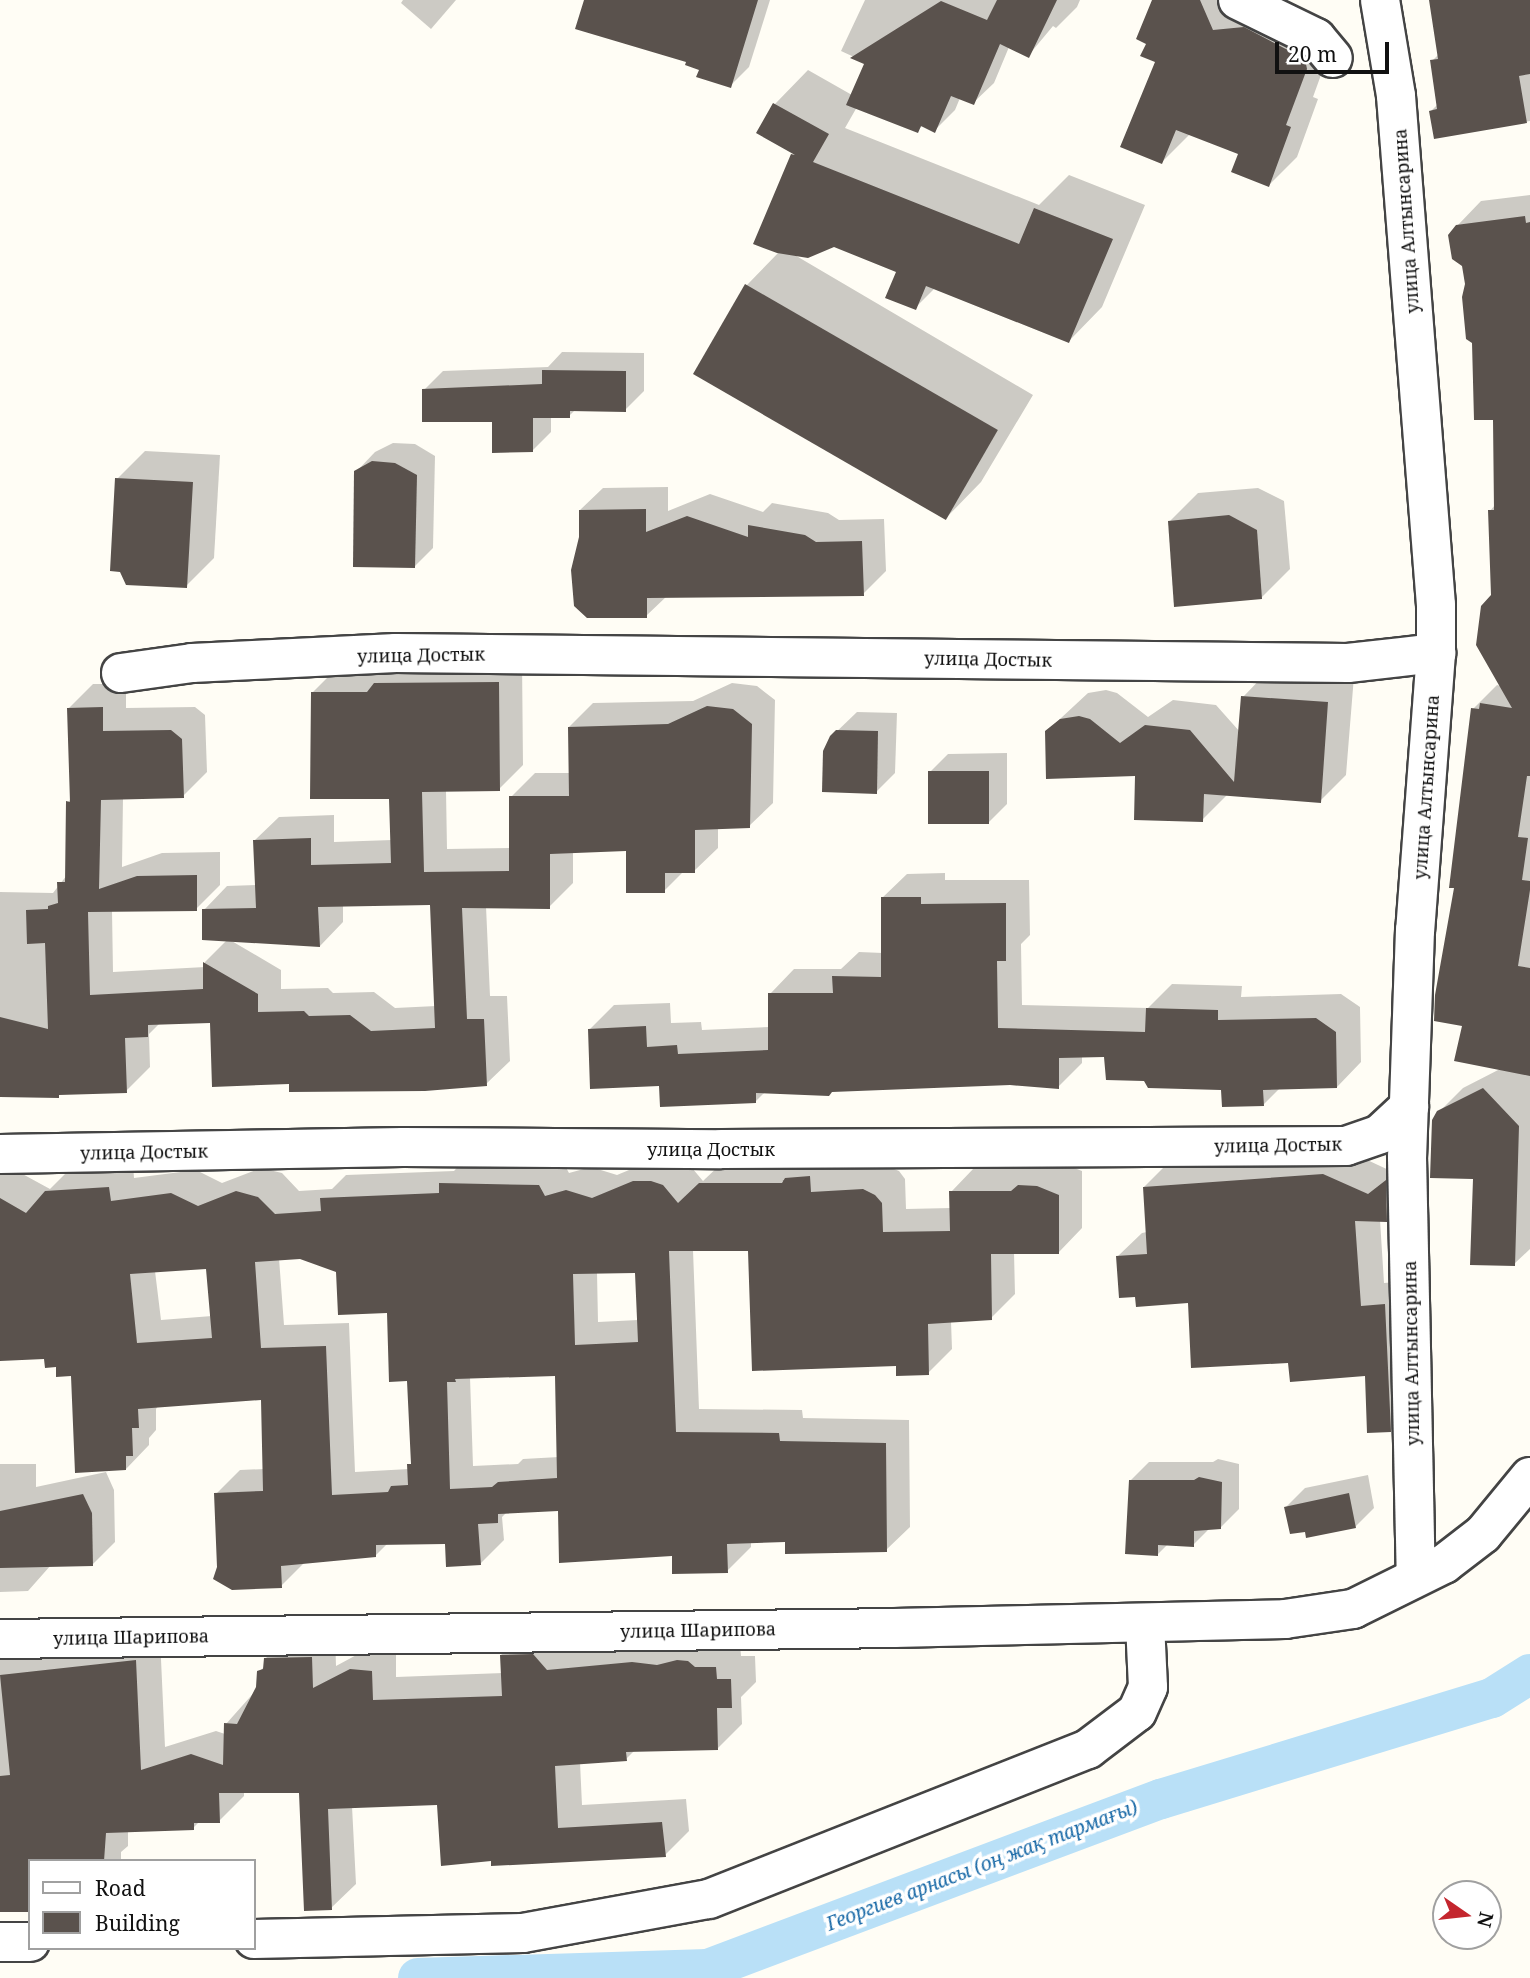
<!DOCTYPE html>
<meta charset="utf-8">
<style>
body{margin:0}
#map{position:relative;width:1530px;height:1978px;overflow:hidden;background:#fffdf5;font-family:"Noto Serif",serif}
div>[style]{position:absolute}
.shadow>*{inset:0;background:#0003}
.canal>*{height:40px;margin:-20px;padding:0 20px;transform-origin:20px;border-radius:20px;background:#b9e0f7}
.building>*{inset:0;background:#5a524d;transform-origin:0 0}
.roads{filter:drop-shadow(2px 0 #444) drop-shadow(-2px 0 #444) drop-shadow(0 2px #444) drop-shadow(0 -2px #444)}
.minor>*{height:38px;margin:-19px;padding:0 19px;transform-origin:19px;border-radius:19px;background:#fff}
span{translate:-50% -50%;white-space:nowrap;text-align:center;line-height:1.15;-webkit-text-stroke:7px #fff;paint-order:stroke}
.street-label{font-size:18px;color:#111}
.water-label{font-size:19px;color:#1768a6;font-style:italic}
.legend{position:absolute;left:28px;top:1859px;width:228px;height:91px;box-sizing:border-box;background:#fff;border:2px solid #a0a0a0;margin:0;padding:9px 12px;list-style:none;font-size:21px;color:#111}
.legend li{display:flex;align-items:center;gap:14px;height:35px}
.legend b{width:35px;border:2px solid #a0a0a0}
.north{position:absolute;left:1432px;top:1880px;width:70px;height:70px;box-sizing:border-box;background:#fff;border:2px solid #a0a0a0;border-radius:50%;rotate:104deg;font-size:19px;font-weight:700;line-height:28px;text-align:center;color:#111}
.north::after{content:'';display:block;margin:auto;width:24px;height:32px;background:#c4262e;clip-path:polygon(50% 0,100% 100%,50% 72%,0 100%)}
.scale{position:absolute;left:1275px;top:42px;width:114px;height:32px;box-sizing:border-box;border:4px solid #111;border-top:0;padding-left:9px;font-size:21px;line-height:24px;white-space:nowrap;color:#111;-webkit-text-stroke:5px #fff;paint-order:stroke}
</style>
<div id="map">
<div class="shadow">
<i style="clip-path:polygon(403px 0,456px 0,431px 29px,401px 3px)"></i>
<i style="clip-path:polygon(586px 0,770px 0,749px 67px,730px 86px)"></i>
<i style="clip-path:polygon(865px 0,1080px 0,1077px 7px,1056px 28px,1053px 26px,1028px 56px,1009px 47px,994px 83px,973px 103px,960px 98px,955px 110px,935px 130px,923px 125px,917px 131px,857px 107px,845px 128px,1039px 205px,1069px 175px,1145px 205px,1102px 307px,1069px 341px,935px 288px,915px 308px,898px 271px,834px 245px,793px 254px,1033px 395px,981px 482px,945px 519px,695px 372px,747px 285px,779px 252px,795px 153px,759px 132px,775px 104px,808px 70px,852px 95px,867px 63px,841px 51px)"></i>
<i style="clip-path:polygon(1154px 0,1240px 0,1334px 39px,1313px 97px,1318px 99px,1297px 157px,1269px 185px,1240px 153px,1190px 134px,1162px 162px,1157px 62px,1148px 43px)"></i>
<i style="clip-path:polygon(1431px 0,1530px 0,1530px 121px,1435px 137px,1431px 111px,1438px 104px,1432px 61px,1439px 54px)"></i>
<i style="clip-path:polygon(1530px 195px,1530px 1249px,1514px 1264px,1474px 1178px,1439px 1112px,1463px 1088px,1502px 1068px,1464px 1025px,1456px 887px,1473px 709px,1497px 685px,1501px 686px,1492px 596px,1490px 511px,1495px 505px,1495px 419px,1474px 342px,1457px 226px,1481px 201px)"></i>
<i style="clip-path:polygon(562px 352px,644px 353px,644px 391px,625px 410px,575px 410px,569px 416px,551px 416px,551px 432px,532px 451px,493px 420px,424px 390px,443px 371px,548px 367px)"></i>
<i style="clip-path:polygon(393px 443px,415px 444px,435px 456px,433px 548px,414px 567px,356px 472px,375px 452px)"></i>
<i style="clip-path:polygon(145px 451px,220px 455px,214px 558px,186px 586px,117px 479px)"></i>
<i style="clip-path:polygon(668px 487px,668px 511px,710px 494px,763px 512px,772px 503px,828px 513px,839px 520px,884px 519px,886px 571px,863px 594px,667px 596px,646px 616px,581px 537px,580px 510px,603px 488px)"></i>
<i style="clip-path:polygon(1258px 488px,1284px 501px,1290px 569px,1262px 597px,1170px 521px,1198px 493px)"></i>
<i style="clip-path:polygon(evenodd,522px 659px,523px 765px,499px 789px,446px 790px,447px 849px,511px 848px,511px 797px,535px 773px,570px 773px,569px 727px,593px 703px,693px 701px,732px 683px,757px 686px,775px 700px,773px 803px,749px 826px,718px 827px,718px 848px,694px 871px,684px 871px,664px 891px,628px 850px,573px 852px,573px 883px,549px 907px,486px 906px,490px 996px,507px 996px,510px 1061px,486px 1084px,290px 1082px,212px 1022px,160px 1023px,149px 1034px,150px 1067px,126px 1091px,61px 1093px,58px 1096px,0 1095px,0 892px,53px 893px,67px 875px,68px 802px,71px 799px,69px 708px,93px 684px,126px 684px,126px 708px,195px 707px,205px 715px,207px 772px,183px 796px,123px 798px,122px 867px,162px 853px,220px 852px,220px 885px,196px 909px,112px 910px,113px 972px,205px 967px,205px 962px,227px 940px,204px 910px,227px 886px,257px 885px,255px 840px,279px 817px,334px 815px,334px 842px,392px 840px,390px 797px,313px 692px,336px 669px,522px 659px,431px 903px,436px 1006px,395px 1008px,374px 992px,333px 993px,328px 988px,281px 989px,281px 970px,230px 940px,320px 946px,343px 922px,343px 905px,431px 903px)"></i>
<i style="clip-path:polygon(1269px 670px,1354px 676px,1346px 775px,1320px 801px,1228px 794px,1202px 820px,1137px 774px,1047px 731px,1088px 693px,1106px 690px,1117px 693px,1148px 717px,1173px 700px,1216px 705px,1240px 732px,1243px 697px)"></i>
<i style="clip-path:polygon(857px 712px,897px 713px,895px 773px,876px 792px,831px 737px)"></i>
<i style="clip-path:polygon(1007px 753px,1007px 804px,988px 823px,929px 773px,948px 754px)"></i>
<i style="clip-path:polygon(945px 873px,945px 880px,1029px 880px,1030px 935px,1021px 944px,1022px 1005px,1148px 1008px,1172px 984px,1242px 986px,1241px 997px,1341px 994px,1360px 1007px,1361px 1062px,1337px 1087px,1280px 1088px,1263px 1105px,1223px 1088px,1145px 1080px,1106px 1055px,1082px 1056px,1082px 1063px,1058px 1087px,1010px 1084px,765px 1092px,756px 1101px,661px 1084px,590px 1029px,614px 1005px,670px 1003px,671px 1023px,701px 1022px,702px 1030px,770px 1027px,770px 994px,794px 969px,841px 969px,859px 952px,883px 953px,882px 898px,907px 874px)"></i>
<i style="clip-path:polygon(1348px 1151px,1393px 1172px,1410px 1196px,1386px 1220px,1380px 1220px,1384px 1283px,1408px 1281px,1414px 1407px,1390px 1431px,1366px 1374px,1290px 1361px,1190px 1301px,1137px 1295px,1118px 1256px,1142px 1233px,1147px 1232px,1144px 1187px,1168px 1163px)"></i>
<i style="clip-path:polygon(evenodd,834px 1154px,834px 1169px,887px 1166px,899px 1171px,905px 1179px,906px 1209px,951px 1208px,951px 1192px,974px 1168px,1036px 1168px,1043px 1162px,1062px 1163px,1082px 1171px,1082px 1228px,1059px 1252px,1014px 1252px,1015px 1294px,991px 1318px,951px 1321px,952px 1349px,928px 1373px,898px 1364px,749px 1249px,693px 1250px,699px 1409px,802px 1410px,803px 1418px,909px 1420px,910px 1527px,886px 1550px,787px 1540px,751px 1541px,751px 1547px,727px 1571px,673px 1554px,560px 1509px,507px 1512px,502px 1517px,504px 1540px,480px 1564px,447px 1542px,388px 1543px,376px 1555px,305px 1562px,281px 1586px,219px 1567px,216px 1494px,240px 1470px,265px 1469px,263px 1398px,158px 1406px,156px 1409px,156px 1430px,149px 1438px,149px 1445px,126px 1469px,73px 1374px,46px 1357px,0 1359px,0 1171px,6px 1165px,50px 1189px,71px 1168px,133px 1164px,134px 1178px,196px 1170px,222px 1183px,261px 1168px,282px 1173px,299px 1191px,332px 1189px,346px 1175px,454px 1171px,464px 1160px,563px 1162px,569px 1173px,591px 1167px,617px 1175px,658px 1158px,687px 1162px,703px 1181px,725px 1160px,834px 1154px,300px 1257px,337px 1271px,389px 1311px,409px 1379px,413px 1460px,409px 1469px,355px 1472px,349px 1323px,284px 1325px,279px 1258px,300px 1257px,834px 1154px,207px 1267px,212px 1316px,161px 1320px,155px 1271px,207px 1267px,834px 1154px,637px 1271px,638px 1320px,598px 1322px,597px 1272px,637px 1271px,834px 1154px,557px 1374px,559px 1457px,523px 1459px,518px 1464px,473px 1466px,470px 1377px,557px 1374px)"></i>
<i style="clip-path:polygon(1218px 1459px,1239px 1464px,1239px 1509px,1221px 1527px,1210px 1528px,1193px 1545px,1168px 1544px,1158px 1554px,1131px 1480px,1149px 1462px,1213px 1462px)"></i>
<i style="clip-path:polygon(0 1464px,36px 1464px,36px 1487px,106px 1472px,114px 1490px,115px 1542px,93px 1564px,51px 1565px,28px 1591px,0 1592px)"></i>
<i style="clip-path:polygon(1368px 1475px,1374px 1508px,1355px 1527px,1306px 1530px,1286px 1507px,1305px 1488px)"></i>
<i style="clip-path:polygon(526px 1631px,740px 1643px,741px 1656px,755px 1656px,756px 1682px,741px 1697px,742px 1724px,718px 1748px,635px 1750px,626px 1759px,580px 1762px,582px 1805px,686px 1799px,689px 1831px,665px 1855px,492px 1859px,439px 1803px,352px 1806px,356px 1884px,331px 1908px,300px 1791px,244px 1791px,244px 1796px,219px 1821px,200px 1821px,193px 1828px,128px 1830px,128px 1846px,121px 1852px,121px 1861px,30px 1861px,30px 1912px,0 1912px,0 1654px,160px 1637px,165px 1747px,216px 1731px,225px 1734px,226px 1724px,258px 1688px,259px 1672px,265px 1666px,266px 1658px,290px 1634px,335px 1633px,336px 1666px,375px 1645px,396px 1647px,396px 1677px,503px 1673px,501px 1655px)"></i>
</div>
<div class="canal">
<i style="left:418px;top:1978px;width:290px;rotate:-1.8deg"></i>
<i style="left:708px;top:1969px;width:484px;rotate:-20.6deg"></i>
<i style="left:1161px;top:1799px;width:346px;rotate:-17deg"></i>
<i style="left:1492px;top:1698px;width:45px;rotate:-32.3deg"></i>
</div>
<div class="building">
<i style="clip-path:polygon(584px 0,758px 0,731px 88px,696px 77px,699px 70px,685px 65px,686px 62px,575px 29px)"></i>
<i style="clip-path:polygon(997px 0,1057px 0,1029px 58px,1000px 44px,974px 105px,951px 96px,935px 133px,921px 126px,918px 133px,846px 105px,864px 64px,850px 58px,941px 1px,987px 20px)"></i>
<i style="clip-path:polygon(1152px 0,1200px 0,1213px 30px,1244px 27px,1305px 59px,1307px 69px,1286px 125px,1291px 127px,1269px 187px,1231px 172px,1238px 154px,1176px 130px,1162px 164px,1120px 147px,1155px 62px,1140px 56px,1146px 44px,1136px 39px)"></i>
<i style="clip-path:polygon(1429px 0,1530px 0,1530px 74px,1519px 76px,1527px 123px,1434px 139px,1429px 111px,1437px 109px,1430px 60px,1438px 59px)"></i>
<i style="clip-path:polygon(773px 103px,829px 134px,813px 162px,1019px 244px,1034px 208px,1113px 239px,1069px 343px,926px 286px,916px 310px,885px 298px,896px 272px,834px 247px,808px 258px,777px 253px,753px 244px,791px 154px,795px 155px,756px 133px)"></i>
<i style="clip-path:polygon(1525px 216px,1526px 223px,1530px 222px,1530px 776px,1527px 776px,1518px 837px,1528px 838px,1522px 880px,1530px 881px,1530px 890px,1518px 966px,1530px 968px,1530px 1076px,1454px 1061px,1462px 1026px,1434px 1021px,1435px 995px,1454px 888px,1449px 888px,1471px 708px,1479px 709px,1480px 703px,1512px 708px,1476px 645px,1481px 606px,1491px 595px,1488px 510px,1494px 510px,1493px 420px,1474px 420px,1472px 343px,1466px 339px,1462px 297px,1465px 284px,1462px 266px,1452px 259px,1448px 235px,1456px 225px)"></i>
<i style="left:745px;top:284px;width:292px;height:104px;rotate:30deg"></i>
<i style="clip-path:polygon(542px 370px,626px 371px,626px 412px,570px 411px,570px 418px,533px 418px,533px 452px,492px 453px,492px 422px,422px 422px,422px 389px,542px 384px)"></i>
<i style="clip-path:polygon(372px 461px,395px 463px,417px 475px,415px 568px,353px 567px,354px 471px)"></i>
<i style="clip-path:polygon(115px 478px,193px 482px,187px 588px,126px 585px,120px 572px,110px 571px)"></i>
<i style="clip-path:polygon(646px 509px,646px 532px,687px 516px,748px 537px,748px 525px,805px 535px,816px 542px,862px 541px,864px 596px,647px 598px,647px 618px,587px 618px,574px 606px,571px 570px,579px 537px,579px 510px)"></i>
<i style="clip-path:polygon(1229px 515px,1257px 530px,1262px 599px,1174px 607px,1168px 521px)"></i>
<i style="clip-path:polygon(499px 682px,500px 791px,422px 792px,424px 872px,509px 871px,509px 796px,569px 796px,568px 727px,668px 724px,707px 706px,733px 709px,752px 724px,750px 828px,695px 830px,695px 873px,665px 873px,665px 893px,626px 893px,626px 851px,550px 854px,550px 909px,462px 908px,467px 1019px,484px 1019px,487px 1086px,425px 1091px,289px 1092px,289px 1084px,212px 1087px,210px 1023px,148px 1025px,148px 1037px,125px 1038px,127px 1093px,59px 1095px,59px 1098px,0 1097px,0 1017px,48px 1029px,45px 943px,27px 944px,26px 910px,48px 909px,48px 906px,58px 903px,57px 882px,65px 882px,66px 801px,70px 802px,67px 708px,103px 707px,103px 731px,171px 730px,182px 739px,184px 798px,101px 800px,99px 889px,137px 876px,197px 875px,197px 911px,88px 912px,90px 995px,203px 989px,203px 962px,258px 994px,258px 1012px,304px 1011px,309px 1016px,350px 1015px,371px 1031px,435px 1028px,430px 905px,318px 907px,320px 947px,202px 940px,202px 909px,256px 908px,253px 840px,311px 838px,311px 865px,391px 863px,389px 799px,310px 799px,311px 692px,367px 692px,374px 683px)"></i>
<i style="clip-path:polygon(1241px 696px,1328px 702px,1321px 803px,1204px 794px,1203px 822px,1134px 820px,1135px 776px,1046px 779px,1045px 731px,1060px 719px,1079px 716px,1090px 719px,1120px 743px,1145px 725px,1190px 730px,1234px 782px)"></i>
<i style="clip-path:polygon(836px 730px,878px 731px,877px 794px,822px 792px,823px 751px,830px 736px)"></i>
<i style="left:989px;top:771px;width:53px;height:61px;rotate:90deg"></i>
<i style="clip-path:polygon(881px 897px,921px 897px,921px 904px,1006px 903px,1006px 961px,997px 961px,998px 1028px,1145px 1032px,1146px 1008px,1218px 1010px,1218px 1020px,1316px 1018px,1336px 1032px,1337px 1088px,1263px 1090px,1264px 1106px,1222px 1107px,1221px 1090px,1148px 1088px,1144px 1081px,1106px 1080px,1104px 1057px,1059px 1058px,1059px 1089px,1010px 1085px,832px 1092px,829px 1096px,756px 1093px,756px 1103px,660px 1107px,659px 1086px,590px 1089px,588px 1029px,646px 1026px,647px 1047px,677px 1045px,678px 1054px,768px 1050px,768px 993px,833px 993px,832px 976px,881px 977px)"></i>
<i style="clip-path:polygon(1483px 1088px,1519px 1126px,1515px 1266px,1470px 1265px,1473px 1179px,1430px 1178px,1432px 1120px,1437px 1111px)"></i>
<i style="clip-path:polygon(1323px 1174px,1368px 1194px,1386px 1180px,1387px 1222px,1355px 1221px,1361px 1306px,1385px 1304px,1391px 1432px,1367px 1433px,1365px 1376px,1290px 1382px,1288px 1363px,1191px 1368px,1188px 1303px,1136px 1307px,1135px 1297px,1119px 1298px,1116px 1256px,1147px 1254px,1143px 1187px)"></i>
<i style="clip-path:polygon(evenodd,810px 1176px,811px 1192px,863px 1189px,875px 1195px,882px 1203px,883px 1232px,950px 1231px,949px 1191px,1011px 1191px,1018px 1185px,1037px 1186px,1059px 1195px,1059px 1254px,991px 1254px,992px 1320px,928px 1324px,929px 1375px,896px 1376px,896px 1366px,752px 1371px,748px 1251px,669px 1251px,676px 1432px,779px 1433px,780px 1441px,886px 1443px,887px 1552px,785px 1554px,785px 1542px,727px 1544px,728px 1573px,672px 1574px,672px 1556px,559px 1563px,558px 1511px,498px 1514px,498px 1523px,478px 1524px,481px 1565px,446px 1567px,445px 1544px,376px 1545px,376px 1557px,281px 1566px,282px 1588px,232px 1590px,213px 1579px,217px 1567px,214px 1493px,263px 1491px,261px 1400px,138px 1409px,139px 1428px,132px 1428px,133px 1456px,126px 1456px,126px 1470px,75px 1473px,71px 1376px,56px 1377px,56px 1367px,45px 1368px,44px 1359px,0 1361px,0 1198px,26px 1213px,45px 1191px,109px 1187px,111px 1201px,171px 1193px,198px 1206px,236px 1191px,258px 1197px,275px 1214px,321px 1211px,320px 1198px,439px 1193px,439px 1183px,539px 1185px,545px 1196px,566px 1190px,592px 1198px,633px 1181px,651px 1181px,663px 1185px,678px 1203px,699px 1183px,782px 1183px,785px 1178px,810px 1176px,300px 1259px,336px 1272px,338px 1315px,387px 1313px,389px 1382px,407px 1381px,411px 1464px,407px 1464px,408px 1485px,391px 1486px,388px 1492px,332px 1495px,326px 1346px,261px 1348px,255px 1262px,300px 1259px,810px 1176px,206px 1269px,212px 1338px,137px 1343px,130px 1274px,206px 1269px,810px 1176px,635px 1273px,638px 1342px,575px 1345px,573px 1274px,635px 1273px,810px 1176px,555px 1376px,557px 1478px,498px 1482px,492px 1487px,450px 1489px,447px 1382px,456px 1382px,455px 1379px,555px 1376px)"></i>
<i style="clip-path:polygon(1199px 1477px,1222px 1482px,1221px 1529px,1194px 1531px,1194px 1547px,1158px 1545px,1158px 1556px,1125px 1554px,1129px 1480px,1194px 1480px)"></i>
<i style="clip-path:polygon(1349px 1493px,1356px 1528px,1306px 1538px,1305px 1532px,1290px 1534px,1284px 1507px)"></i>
<i style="clip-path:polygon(83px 1494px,92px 1513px,93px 1566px,0 1568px,0 1511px)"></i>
<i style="clip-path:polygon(533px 1654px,547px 1670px,632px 1662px,657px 1665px,677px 1660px,688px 1661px,695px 1667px,716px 1667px,717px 1679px,731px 1679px,732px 1708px,717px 1708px,718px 1750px,626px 1752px,627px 1761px,555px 1766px,558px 1828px,662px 1822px,666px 1857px,491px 1866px,491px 1861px,441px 1866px,437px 1805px,328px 1809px,332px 1910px,304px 1911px,299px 1793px,219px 1793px,220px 1823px,194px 1823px,194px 1830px,106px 1833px,104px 1861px,30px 1861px,30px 1912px,0 1912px,0 1776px,10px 1775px,0 1675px,136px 1660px,141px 1770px,191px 1754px,223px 1765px,224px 1723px,237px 1724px,256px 1687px,257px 1671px,263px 1669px,264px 1658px,312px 1657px,313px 1688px,350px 1669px,372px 1671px,373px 1700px,502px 1696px,500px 1655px)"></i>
</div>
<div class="roads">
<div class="minor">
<i style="left:1238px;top:0;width:87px;rotate:26deg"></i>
<i style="left:1316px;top:38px;width:26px;rotate:50deg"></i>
<i style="left:1380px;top:0;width:97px;rotate:80.5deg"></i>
<i style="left:1396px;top:96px;width:511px;rotate:85.51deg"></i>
<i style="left:1436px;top:605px;width:48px;rotate:90deg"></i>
<i style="left:1436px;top:653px;width:278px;rotate:94.3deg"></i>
<i style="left:1415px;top:930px;width:227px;rotate:92deg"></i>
<i style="left:1407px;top:1157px;width:419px;rotate:88.8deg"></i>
<i style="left:121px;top:673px;width:72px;rotate:-8deg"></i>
<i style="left:192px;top:663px;width:204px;rotate:-2.8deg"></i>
<i style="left:396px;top:653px;width:952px;rotate:0.6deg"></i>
<i style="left:1348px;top:663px;width:89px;rotate:-6.5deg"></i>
<i style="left:0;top:1154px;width:403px;rotate:-1deg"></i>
<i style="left:403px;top:1147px;width:318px;rotate:0.4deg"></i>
<i style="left:721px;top:1149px;width:625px;rotate:-0.28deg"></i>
<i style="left:1346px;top:1146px;width:36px;rotate:-19deg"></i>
<i style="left:1380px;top:1134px;width:40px;rotate:-43deg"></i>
<i style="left:0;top:1639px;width:894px;rotate:-0.7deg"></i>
<i style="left:894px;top:1628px;width:391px;rotate:-1.3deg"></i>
<i style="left:1285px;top:1619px;width:69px;rotate:-8.4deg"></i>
<i style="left:1353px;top:1609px;width:102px;rotate:-26.3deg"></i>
<i style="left:1444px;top:1564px;width:49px;rotate:-37.6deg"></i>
<i style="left:1483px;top:1534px;width:74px;rotate:-50.5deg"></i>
<i style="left:254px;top:1939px;width:269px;rotate:-1.3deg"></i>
<i style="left:523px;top:1933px;width:189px;rotate:-10.4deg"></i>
<i style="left:709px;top:1899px;width:408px;rotate:-21.6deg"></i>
<i style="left:1088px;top:1749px;width:61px;rotate:-37.1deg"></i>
<i style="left:1137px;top:1712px;width:27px;rotate:-66deg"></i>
<i style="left:1148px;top:1687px;width:63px;rotate:-92.7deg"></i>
<i style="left:0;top:1942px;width:30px"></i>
</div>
</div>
<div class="street-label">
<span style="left:1406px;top:221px;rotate:-94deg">улица Алтынсарина</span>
<span style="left:421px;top:655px;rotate:-1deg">улица Достык</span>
<span style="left:988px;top:659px;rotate:1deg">улица Достык</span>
<span style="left:1426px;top:787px;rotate:-86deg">улица Алтынсарина</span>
<span style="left:1278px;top:1145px;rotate:-1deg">улица Достык</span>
<span style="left:711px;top:1149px">улица Достык</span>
<span style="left:144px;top:1152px;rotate:-1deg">улица Достык</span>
<span style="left:1411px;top:1353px;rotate:-91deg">улица Алтынсарина</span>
<span style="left:698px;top:1630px;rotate:-1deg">улица Шарипова</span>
<span style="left:131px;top:1637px;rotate:-1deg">улица Шарипова</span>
</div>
<div class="water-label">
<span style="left:982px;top:1866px;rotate:-21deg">Георгиев арнасы (оң жақ тармағы)</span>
</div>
<ul class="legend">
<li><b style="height:9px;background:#fff"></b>Road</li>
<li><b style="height:19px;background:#5a524d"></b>Building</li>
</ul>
<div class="north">N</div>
<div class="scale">20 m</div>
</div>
